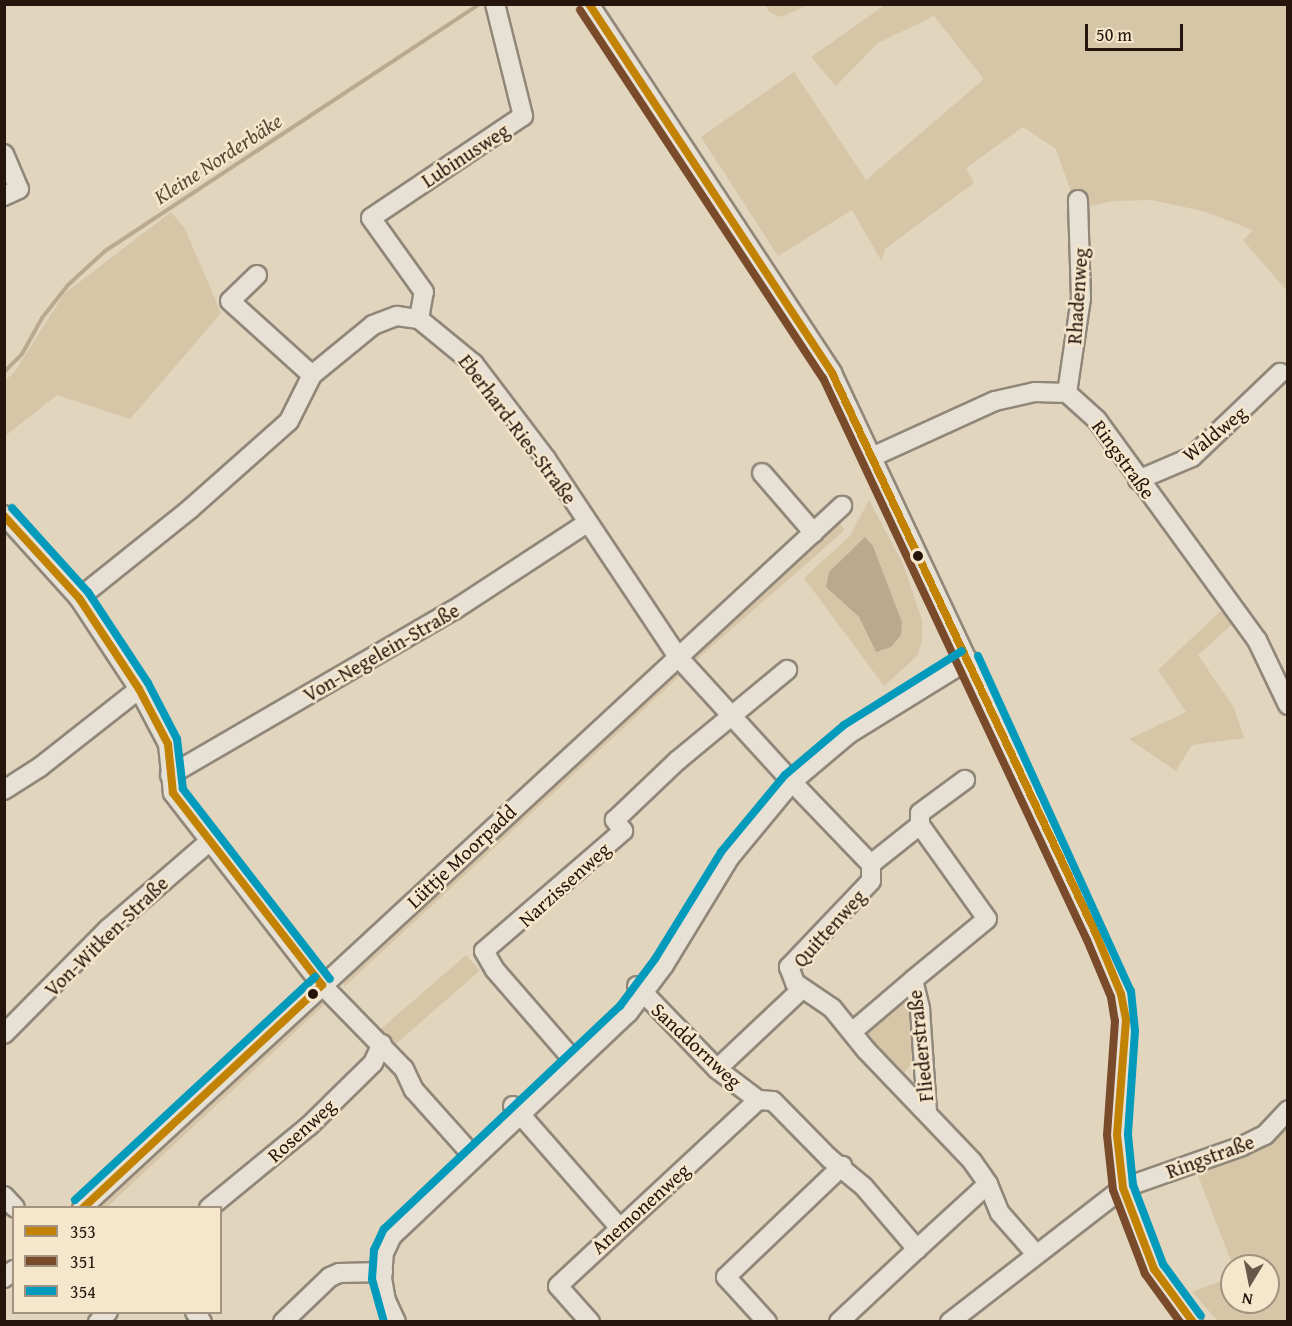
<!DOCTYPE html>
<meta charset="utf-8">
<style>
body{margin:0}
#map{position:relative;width:1292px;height:1326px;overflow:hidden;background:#e1d5be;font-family:"Gentium Book Plus",serif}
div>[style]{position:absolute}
.green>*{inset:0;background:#d6c5a7;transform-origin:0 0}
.water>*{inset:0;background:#baa98e}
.stream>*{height:4px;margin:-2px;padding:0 2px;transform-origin:2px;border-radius:2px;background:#baa98e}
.roads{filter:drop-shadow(2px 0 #908779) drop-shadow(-2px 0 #908779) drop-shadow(0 2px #908779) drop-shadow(0 -2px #908779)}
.minor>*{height:18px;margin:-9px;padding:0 9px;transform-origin:9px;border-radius:9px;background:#e7e0d5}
.bus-1>*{height:8px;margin:-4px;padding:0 4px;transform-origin:4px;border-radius:4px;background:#c28203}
.bus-2>*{height:8px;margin:-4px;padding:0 4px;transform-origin:4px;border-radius:4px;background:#7a4b2a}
.bus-3>*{height:8px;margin:-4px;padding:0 4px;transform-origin:4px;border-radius:4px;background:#049abb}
.dots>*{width:16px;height:16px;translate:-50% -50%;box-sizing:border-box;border:3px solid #f5e6cc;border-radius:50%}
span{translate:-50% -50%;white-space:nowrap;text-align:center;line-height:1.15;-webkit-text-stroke:5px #f5e6cc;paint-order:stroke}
.street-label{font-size:20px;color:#25150d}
.water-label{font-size:21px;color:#5a4938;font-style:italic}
.frame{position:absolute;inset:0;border:6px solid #25150d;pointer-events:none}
.legend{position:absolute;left:12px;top:1206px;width:210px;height:108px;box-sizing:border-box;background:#f5e6cc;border:2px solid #a29280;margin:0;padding:8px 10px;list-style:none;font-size:18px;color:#25150d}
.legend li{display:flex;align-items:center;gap:12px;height:30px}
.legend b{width:30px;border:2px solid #a29280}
.north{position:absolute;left:1220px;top:1254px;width:60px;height:60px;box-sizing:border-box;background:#f5e6cc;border:2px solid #a29280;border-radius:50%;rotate:190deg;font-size:16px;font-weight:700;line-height:24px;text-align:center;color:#25150d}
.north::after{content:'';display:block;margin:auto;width:21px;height:27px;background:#67584b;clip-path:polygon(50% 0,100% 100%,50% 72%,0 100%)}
.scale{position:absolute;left:1085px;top:24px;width:98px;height:27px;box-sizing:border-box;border:3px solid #25150d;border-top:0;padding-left:8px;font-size:18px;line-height:21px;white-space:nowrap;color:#25150d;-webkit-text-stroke:4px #f5e6cc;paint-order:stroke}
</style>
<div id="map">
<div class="green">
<i style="clip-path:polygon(766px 5px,766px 4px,808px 5px,781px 17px,769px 12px)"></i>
<i style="clip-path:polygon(885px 5px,1287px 5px,1287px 291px,1243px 240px,1253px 230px,1203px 211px,1151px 200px,1114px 201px,1084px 207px,1071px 192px,1056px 149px,1023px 127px,966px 168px,974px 183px,886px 248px,881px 260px,852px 210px,778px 256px,701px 137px,794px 72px,866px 180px,984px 79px,934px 16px,878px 43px,836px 86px,811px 57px)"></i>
<i style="clip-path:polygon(171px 212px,185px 229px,221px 313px,130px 419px,57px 395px,5px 436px,5px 380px,13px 374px,64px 294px)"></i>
<i style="clip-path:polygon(evenodd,869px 500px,903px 564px,922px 620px,922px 642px,917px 656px,884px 686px,804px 578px,850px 536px,869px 500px,873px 546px,902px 622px,876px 652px,859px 617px,840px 600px,873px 546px)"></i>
<i style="clip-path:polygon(835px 517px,845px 530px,712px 646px,344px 987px,343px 974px)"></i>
<i style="clip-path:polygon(1225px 607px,1235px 622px,1198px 655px,1234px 708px,1244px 738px,1192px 745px,1176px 771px,1129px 739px,1186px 712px,1158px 670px)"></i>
<i style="left:466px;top:955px;width:21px;height:113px;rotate:49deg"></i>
<i style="clip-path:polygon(902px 995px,909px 1002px,912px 1064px,899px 1078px,860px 1035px)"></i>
<i style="clip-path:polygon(319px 997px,325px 1004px,107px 1207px,90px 1208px)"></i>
<i style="clip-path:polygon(1287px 1121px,1287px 1321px,1218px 1321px,1192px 1292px,1232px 1277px,1232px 1302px,1268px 1302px,1268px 1266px,1233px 1266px,1197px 1173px,1207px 1170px)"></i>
</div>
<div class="water">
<i style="clip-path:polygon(865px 537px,873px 546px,902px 622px,901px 635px,891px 647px,876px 652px,859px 617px,826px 587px,829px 572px)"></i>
</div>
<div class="stream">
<i style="left:4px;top:372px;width:25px;rotate:-45deg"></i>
<i style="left:22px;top:354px;width:41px;rotate:-60.9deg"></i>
<i style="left:42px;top:318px;width:42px;rotate:-51.8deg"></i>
<i style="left:68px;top:285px;width:50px;rotate:-42.6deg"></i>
<i style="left:105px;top:251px;width:449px;rotate:-33.4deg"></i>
</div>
<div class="roads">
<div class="minor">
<i style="left:589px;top:4px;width:442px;rotate:56.6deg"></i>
<i style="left:832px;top:373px;width:622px;rotate:64.79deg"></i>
<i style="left:1097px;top:936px;width:63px;rotate:67.5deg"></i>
<i style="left:1121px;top:994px;width:26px;rotate:79deg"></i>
<i style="left:1126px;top:1020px;width:115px;rotate:94.5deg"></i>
<i style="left:1117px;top:1135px;width:53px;rotate:83.5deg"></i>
<i style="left:1123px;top:1188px;width:87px;rotate:69.1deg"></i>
<i style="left:1154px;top:1269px;width:66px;rotate:53.7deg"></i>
<i style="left:4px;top:154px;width:38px;rotate:67deg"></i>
<i style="left:19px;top:189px;width:17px;rotate:155deg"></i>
<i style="left:257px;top:275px;width:37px;rotate:136deg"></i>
<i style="left:230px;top:301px;width:110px;rotate:42.1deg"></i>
<i style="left:419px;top:319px;width:27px;rotate:-80deg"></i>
<i style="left:424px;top:292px;width:91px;rotate:-125.6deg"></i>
<i style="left:371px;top:218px;width:183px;rotate:-33.9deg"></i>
<i style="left:523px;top:116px;width:115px;rotate:-104deg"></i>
<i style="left:1067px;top:393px;width:96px;rotate:-81.6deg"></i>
<i style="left:1081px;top:298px;width:98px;rotate:-91.8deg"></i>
<i style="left:872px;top:457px;width:135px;rotate:-24.5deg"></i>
<i style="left:995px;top:401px;width:41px;rotate:-12.7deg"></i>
<i style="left:1035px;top:392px;width:32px;rotate:2deg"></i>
<i style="left:1067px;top:393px;width:40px;rotate:42deg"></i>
<i style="left:1097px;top:420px;width:272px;rotate:54deg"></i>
<i style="left:1257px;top:640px;width:72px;rotate:64.5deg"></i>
<i style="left:762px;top:473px;width:79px;rotate:49.1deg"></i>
<i style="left:1138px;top:480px;width:59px;rotate:-23.1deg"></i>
<i style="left:1192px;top:457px;width:122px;rotate:-43.7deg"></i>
<i style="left:4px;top:515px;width:112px;rotate:47.9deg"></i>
<i style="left:79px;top:598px;width:109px;rotate:56.6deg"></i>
<i style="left:139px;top:689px;width:62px;rotate:62.2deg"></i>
<i style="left:168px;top:744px;width:49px;rotate:84.2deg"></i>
<i style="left:173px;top:793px;width:243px;rotate:52.2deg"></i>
<i style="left:322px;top:985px;width:117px;rotate:45.7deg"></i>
<i style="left:404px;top:1069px;width:23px;rotate:65deg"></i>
<i style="left:414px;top:1090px;width:89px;rotate:48.2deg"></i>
<i style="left:79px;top:598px;width:142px;rotate:-38.7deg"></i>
<i style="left:190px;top:509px;width:132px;rotate:-41.6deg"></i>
<i style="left:289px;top:421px;width:51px;rotate:-63.4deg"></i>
<i style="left:312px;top:375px;width:79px;rotate:-39.3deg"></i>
<i style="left:373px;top:325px;width:26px;rotate:-21deg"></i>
<i style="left:397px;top:316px;width:22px;rotate:8deg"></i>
<i style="left:419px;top:319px;width:71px;rotate:39.3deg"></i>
<i style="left:474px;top:364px;width:119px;rotate:52.8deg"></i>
<i style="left:546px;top:459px;width:238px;rotate:56.3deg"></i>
<i style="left:678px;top:657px;width:169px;rotate:47.6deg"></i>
<i style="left:792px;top:782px;width:114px;rotate:46.1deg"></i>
<i style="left:871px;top:864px;width:63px;rotate:-38.5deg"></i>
<i style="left:920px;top:825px;width:115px;rotate:54.5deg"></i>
<i style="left:987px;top:919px;width:96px;rotate:140.5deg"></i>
<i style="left:913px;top:980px;width:30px;rotate:76deg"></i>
<i style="left:920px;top:1009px;width:104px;rotate:86.1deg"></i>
<i style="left:170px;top:775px;width:328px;rotate:-30.2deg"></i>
<i style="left:454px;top:610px;width:159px;rotate:-33.2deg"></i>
<i style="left:4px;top:790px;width:43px;rotate:-32.6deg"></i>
<i style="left:40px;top:767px;width:126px;rotate:-38.2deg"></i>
<i style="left:920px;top:825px;width:12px;rotate:-90deg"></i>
<i style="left:920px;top:813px;width:56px;rotate:-36.3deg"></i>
<i style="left:871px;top:864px;width:17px;rotate:90deg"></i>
<i style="left:871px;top:881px;width:119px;rotate:133.6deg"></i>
<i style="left:789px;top:967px;width:17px;rotate:69deg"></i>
<i style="left:795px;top:983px;width:45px;rotate:34deg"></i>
<i style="left:832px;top:1008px;width:54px;rotate:51deg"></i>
<i style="left:866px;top:1050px;width:153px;rotate:46.3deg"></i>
<i style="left:972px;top:1161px;width:28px;rotate:55deg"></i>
<i style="left:988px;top:1184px;width:31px;rotate:68deg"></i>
<i style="left:1000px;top:1213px;width:55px;rotate:48.7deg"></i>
<i style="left:637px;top:986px;width:115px;rotate:46.1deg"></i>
<i style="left:717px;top:1069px;width:51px;rotate:37.1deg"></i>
<i style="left:758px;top:1100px;width:15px;rotate:4deg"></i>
<i style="left:773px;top:1101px;width:80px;rotate:45.5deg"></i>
<i style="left:829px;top:1158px;width:45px;rotate:39.6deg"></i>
<i style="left:864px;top:1187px;width:82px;rotate:49.5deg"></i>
<i style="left:917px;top:1249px;width:107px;rotate:136.9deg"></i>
<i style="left:852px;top:1032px;width:80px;rotate:-40.4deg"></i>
<i style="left:4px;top:1034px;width:148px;rotate:-45.3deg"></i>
<i style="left:108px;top:929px;width:135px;rotate:-40.8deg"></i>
<i style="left:575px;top:1062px;width:122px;rotate:-131deg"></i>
<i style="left:495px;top:970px;width:22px;rotate:-120deg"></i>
<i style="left:484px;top:951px;width:184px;rotate:-40.8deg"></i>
<i style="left:623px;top:831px;width:14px;rotate:-126deg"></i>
<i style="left:615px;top:820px;width:86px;rotate:-43.6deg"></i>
<i style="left:677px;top:761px;width:143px;rotate:-39.6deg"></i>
<i style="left:717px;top:1069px;width:117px;rotate:-43.3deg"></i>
<i style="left:513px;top:1106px;width:161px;rotate:48.8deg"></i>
<i style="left:4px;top:1196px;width:16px;rotate:47deg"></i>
<i style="left:82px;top:1208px;width:1035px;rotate:-42.73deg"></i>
<i style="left:209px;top:1208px;width:129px;rotate:-39.4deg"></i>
<i style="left:309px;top:1126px;width:90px;rotate:-44.5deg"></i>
<i style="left:373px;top:1063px;width:21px;rotate:-65deg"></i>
<i style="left:917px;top:1249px;width:96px;rotate:-42.5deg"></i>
<i style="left:4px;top:1278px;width:13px;rotate:-39deg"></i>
<i style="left:195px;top:1312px;width:12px;rotate:55deg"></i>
<i style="left:98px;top:1322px;width:14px;rotate:-45deg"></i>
<i style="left:283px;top:1322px;width:65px;rotate:-43.8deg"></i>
<i style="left:330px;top:1277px;width:10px;rotate:-24deg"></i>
<i style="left:339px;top:1273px;width:44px;rotate:-1.3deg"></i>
<i style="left:396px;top:1322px;width:23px;rotate:-115deg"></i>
<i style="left:386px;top:1301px;width:22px;rotate:-100deg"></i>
<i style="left:382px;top:1279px;width:26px;rotate:-86deg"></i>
<i style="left:384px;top:1253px;width:19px;rotate:-65deg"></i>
<i style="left:392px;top:1236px;width:325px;rotate:-43.4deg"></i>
<i style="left:628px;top:1013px;width:60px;rotate:-53.1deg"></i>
<i style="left:664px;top:965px;width:127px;rotate:-58.6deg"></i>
<i style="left:730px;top:857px;width:97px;rotate:-50.4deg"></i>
<i style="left:792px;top:782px;width:76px;rotate:-40.2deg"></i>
<i style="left:850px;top:733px;width:139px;rotate:-31.7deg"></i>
<i style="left:590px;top:1322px;width:48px;rotate:-131.6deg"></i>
<i style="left:558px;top:1286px;width:273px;rotate:-42.9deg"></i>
<i style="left:767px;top:1322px;width:61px;rotate:-132.3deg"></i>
<i style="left:726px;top:1277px;width:161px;rotate:-43.7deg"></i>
<i style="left:950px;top:1322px;width:219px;rotate:-37.8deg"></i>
<i style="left:1123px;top:1188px;width:126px;rotate:-19.4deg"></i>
<i style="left:1242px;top:1146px;width:25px;rotate:-26deg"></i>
<i style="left:1265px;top:1135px;width:34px;rotate:-47deg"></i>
</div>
</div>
<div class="bus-1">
<i style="left:589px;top:4px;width:442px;rotate:56.6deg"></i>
<i style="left:832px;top:373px;width:622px;rotate:64.79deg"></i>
<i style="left:1097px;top:936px;width:63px;rotate:67.5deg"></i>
<i style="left:1121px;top:994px;width:26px;rotate:79deg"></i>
<i style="left:1126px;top:1020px;width:115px;rotate:94.5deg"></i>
<i style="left:1117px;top:1135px;width:53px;rotate:83.5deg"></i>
<i style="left:1123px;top:1188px;width:87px;rotate:69.1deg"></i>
<i style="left:1154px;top:1269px;width:66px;rotate:53.7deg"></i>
<i style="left:4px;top:516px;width:111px;rotate:47.6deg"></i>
<i style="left:79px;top:598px;width:109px;rotate:56.6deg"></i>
<i style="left:139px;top:689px;width:62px;rotate:62.2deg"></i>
<i style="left:168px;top:744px;width:49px;rotate:84.2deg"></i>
<i style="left:173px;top:793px;width:243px;rotate:52.2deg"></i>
<i style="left:83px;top:1208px;width:327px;rotate:-43deg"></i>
</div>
<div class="bus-2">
<i style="left:580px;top:10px;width:441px;rotate:56.6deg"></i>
<i style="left:823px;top:378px;width:621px;rotate:64.84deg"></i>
<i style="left:1087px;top:940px;width:62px;rotate:67.2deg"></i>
<i style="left:1111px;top:997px;width:24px;rotate:81deg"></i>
<i style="left:1115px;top:1021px;width:114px;rotate:94deg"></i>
<i style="left:1107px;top:1135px;width:55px;rotate:83.8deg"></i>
<i style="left:1113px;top:1190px;width:90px;rotate:69.1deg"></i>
<i style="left:1145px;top:1274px;width:59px;rotate:53.9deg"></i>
</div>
<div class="bus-3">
<i style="left:12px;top:508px;width:113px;rotate:47.9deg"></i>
<i style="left:88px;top:592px;width:109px;rotate:56.6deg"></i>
<i style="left:148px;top:683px;width:63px;rotate:62.6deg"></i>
<i style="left:177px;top:739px;width:50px;rotate:83.2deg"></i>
<i style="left:183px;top:789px;width:240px;rotate:52.3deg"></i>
<i style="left:978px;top:656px;width:368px;rotate:65.5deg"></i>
<i style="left:1131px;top:991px;width:40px;rotate:84.3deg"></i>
<i style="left:1135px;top:1031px;width:104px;rotate:93.9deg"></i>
<i style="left:1128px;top:1135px;width:50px;rotate:84.3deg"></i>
<i style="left:1133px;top:1185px;width:85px;rotate:69.2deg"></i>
<i style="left:1163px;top:1264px;width:64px;rotate:53.8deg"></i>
<i style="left:75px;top:1200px;width:328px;rotate:-42.9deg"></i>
<i style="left:384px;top:1322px;width:45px;rotate:-105.6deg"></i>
<i style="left:372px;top:1279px;width:29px;rotate:-86deg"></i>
<i style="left:374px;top:1250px;width:23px;rotate:-65deg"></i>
<i style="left:384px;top:1229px;width:325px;rotate:-43.4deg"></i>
<i style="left:620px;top:1006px;width:59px;rotate:-53.3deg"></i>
<i style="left:655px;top:959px;width:126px;rotate:-58.3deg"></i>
<i style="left:721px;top:852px;width:100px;rotate:-50.3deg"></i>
<i style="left:785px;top:775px;width:77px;rotate:-40.3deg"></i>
<i style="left:844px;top:725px;width:139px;rotate:-32.1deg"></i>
</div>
<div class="dots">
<i style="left:918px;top:556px;background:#25150d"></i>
<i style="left:313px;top:994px;background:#25150d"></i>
</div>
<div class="street-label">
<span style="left:465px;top:155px;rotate:-33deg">Lubinusweg</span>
<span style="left:1077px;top:296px;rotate:-86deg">Rhadenweg</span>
<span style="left:518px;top:429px;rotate:53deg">Eberhard-Ries-Straße</span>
<span style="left:1214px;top:433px;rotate:-39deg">Waldweg</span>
<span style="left:1124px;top:459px;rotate:54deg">Ringstraße</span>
<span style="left:381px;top:652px;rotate:-30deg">Von-Negelein-Straße</span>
<span style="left:461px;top:856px;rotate:-43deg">Lüttje Moorpadd</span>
<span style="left:564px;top:884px;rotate:-42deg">Narzissenweg</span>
<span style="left:829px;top:928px;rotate:-48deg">Quittenweg</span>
<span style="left:106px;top:936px;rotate:-44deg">Von-Witken-Straße</span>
<span style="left:697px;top:1045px;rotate:43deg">Sanddornweg</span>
<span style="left:920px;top:1046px;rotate:-96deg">Fliederstraße</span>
<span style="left:301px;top:1130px;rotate:-42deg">Rosenweg</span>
<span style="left:1210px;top:1156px;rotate:-20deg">Ringstraße</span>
<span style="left:640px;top:1208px;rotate:-42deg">Anemonenweg</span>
</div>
<div class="water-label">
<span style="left:218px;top:159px;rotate:-33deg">Kleine Norderbäke</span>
</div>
<div class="frame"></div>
<ul class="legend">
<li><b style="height:8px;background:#c28203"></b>353</li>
<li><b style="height:8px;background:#7a4b2a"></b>351</li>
<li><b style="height:8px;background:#049abb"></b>354</li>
</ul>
<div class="north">N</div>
<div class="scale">50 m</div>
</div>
